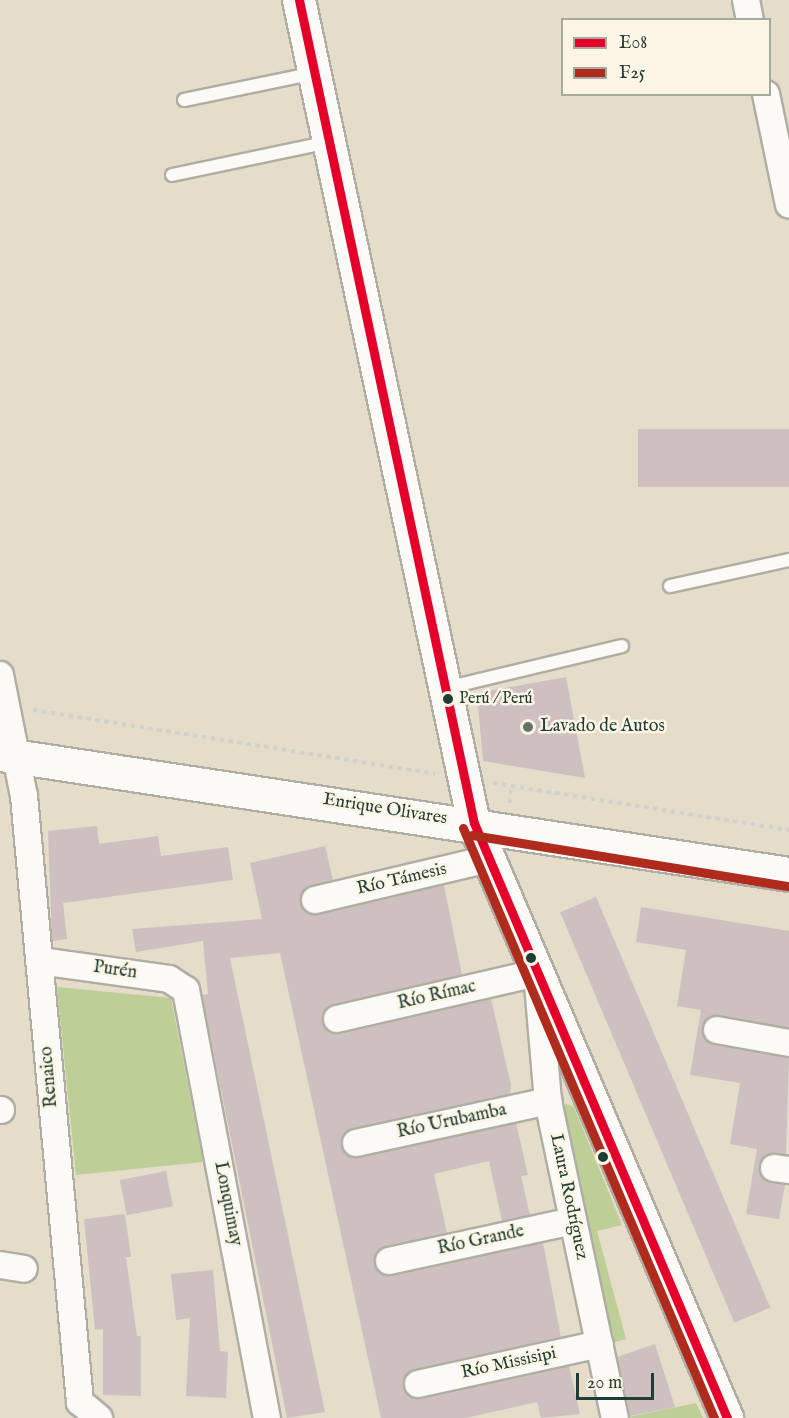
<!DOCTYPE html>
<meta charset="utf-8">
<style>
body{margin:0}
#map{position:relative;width:789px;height:1418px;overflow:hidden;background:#e5dcca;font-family:"IM FELL English",serif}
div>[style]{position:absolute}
.green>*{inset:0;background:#bdce97}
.building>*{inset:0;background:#cec0c0;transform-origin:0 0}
.path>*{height:4px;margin-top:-2px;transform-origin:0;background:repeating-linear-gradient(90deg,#d1d1cd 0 4.5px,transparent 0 9px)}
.roads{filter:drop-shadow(2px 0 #b0aea2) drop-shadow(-2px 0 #b0aea2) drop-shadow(0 2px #b0aea2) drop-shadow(0 -2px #b0aea2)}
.service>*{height:12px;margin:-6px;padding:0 6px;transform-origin:6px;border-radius:6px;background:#fbfaf7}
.minor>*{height:26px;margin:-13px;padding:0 13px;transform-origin:13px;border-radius:13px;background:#fbfaf7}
.tertiary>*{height:32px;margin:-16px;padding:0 16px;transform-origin:16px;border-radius:16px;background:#fbfaf7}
.secondary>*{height:33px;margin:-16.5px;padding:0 16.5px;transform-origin:16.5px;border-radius:16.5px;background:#fbfaf7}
.bus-1>*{height:9px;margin:-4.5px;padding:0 4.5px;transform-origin:4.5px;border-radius:4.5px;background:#e4002b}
.bus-2>*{height:9px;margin:-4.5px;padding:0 4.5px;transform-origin:4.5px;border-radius:4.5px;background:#af2b1e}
.dots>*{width:16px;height:16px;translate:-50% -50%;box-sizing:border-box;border:3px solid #fcf5e5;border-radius:50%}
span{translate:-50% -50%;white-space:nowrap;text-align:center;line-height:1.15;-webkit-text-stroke:5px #fcf5e5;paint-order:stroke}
.bus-label{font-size:16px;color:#1f3d34}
.left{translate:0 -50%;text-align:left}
.poi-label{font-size:18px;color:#1f3d34}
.street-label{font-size:18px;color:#1f3d34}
.legend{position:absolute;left:561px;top:18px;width:210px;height:78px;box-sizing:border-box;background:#fcf5e5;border:2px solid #a4ab9e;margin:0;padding:8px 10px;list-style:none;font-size:18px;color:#1f3d34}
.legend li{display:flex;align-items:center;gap:12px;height:30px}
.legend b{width:30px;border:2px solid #a4ab9e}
.scale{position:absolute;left:576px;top:1373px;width:78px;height:27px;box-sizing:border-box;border:3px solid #1f3d34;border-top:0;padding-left:8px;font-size:18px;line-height:21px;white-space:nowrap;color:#1f3d34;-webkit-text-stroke:4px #fcf5e5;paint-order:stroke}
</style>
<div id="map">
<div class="green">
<i style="clip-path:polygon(57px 987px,171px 998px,203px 1162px,76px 1175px)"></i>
<i style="clip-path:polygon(566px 1104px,574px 1107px,622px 1225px,597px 1231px,626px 1339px,608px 1344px,562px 1107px)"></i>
<i style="clip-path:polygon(696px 1403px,703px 1418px,624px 1418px)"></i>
</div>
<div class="building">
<i style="left:789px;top:429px;width:58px;height:151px;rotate:90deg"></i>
<i style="clip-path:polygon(566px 677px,585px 778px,483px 761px,477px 693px)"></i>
<i style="clip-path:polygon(97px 826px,99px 844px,158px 836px,161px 856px,228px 847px,233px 880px,63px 903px,67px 939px,52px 941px,48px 831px)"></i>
<i style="clip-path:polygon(325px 846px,333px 880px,304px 890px,305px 911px,318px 915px,444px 885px,462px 975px,333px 1005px,323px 1015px,326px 1029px,340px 1034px,491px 999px,511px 1085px,510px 1094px,352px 1129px,342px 1138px,345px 1153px,359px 1158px,516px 1123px,528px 1175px,521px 1176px,530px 1215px,502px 1221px,489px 1161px,434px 1174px,447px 1233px,385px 1247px,375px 1265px,392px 1276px,543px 1243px,561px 1337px,415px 1369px,404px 1379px,404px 1388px,421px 1399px,569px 1366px,580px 1414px,541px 1418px,537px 1402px,466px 1418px,381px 1418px,280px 953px,230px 958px,325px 1412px,287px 1418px,202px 995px,208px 994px,203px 941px,136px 952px,132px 929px,262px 919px,250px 863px)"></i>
<i style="left:596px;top:897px;width:446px;height:39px;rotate:67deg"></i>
<i style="clip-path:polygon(641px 907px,789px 931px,789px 1028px,719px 1015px,702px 1028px,714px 1045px,789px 1058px,786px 1154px,768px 1154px,759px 1167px,765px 1180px,785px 1185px,779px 1219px,746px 1214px,757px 1149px,730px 1144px,740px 1083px,690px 1075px,701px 1010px,677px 1006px,686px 950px,636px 942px)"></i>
<i style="left:166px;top:1171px;width:36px;height:47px;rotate:79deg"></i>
<i style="clip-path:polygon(125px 1214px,131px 1257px,126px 1257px,137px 1336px,141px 1336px,141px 1396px,103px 1395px,103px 1329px,95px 1330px,84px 1219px)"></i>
<i style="clip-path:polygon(213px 1270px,220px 1351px,228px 1352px,226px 1398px,186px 1396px,190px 1318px,176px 1320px,171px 1274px)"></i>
<i style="clip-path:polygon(655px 1344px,675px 1407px,630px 1416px,617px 1357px)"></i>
</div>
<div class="path">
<i style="left:33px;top:710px;width:407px;rotate:9deg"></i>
<i style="left:493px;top:783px;width:300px;rotate:9deg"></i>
<i style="left:510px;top:803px;width:17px;rotate:-87deg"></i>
</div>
<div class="roads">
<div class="service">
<i style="left:184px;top:100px;width:133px;rotate:-11.7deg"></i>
<i style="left:172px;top:175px;width:160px;rotate:-11.9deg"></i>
<i style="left:670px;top:586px;width:122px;rotate:-12.3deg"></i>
<i style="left:446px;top:688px;width:181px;rotate:-13.4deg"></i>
</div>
<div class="minor">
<i style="left:746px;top:0;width:20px;rotate:79deg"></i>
<i style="left:766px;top:94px;width:113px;rotate:78.3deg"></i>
<i style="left:0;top:675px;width:123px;rotate:78.8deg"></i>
<i style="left:24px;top:796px;width:609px;rotate:84.72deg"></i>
<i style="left:80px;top:1402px;width:25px;rotate:40deg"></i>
<i style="left:315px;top:900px;width:179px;rotate:-13.3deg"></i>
<i style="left:40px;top:961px;width:130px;rotate:7.9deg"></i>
<i style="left:169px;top:979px;width:20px;rotate:33deg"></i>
<i style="left:186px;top:990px;width:436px;rotate:79.3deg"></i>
<i style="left:337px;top:1019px;width:205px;rotate:-13deg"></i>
<i style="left:537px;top:973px;width:128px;rotate:85.1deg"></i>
<i style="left:548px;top:1101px;width:324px;rotate:78.1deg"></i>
<i style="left:717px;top:1030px;width:73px;rotate:10.2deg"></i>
<i style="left:0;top:1110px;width:1px"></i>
<i style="left:356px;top:1143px;width:197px;rotate:-12.3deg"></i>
<i style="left:774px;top:1168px;width:15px;rotate:8deg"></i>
<i style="left:389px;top:1261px;width:188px;rotate:-12.3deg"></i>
<i style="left:0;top:1265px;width:24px;rotate:9deg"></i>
<i style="left:418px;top:1384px;width:186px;rotate:-12.4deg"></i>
</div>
<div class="tertiary">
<i style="left:299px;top:0;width:841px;rotate:78deg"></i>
<i style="left:474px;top:823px;width:647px;rotate:66.96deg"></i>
</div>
<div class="secondary">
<i style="left:0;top:754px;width:798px;rotate:8.65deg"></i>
</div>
</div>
<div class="bus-1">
<i style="left:299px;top:0;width:841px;rotate:78deg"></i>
<i style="left:474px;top:823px;width:647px;rotate:66.96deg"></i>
</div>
<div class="bus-2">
<i style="left:463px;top:828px;width:641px;rotate:66.95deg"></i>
<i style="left:472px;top:835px;width:319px;rotate:9.2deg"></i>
</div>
<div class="dots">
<i style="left:448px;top:699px;background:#1f3d34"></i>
<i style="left:528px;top:727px;background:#647568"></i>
<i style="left:531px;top:958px;background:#1f3d34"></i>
<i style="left:603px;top:1157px;background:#1f3d34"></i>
</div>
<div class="bus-label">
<span class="left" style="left:459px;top:699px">Perú / Perú</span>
</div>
<div class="poi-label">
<span class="left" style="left:540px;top:727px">Lavado de Autos</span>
</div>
<div class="street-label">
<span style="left:385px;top:810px;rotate:9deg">Enrique Olivares</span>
<span style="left:402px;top:880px;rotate:-13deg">Río Támesis</span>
<span style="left:115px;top:971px;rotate:8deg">Purén</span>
<span style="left:437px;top:996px;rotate:-13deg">Río Rímac</span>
<span style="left:50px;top:1077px;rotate:-95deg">Renaico</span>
<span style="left:452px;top:1122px;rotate:-12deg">Río Urubamba</span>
<span style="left:568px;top:1197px;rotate:78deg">Laura Rodríguez</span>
<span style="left:227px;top:1204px;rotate:79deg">Lonquimay</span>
<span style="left:481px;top:1241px;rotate:-12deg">Río Grande</span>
<span style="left:509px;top:1364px;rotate:-12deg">Río Missisipi</span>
</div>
<ul class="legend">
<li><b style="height:8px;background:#e4002b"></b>E08</li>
<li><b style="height:8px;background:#af2b1e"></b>F25</li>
</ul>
<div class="scale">20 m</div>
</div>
